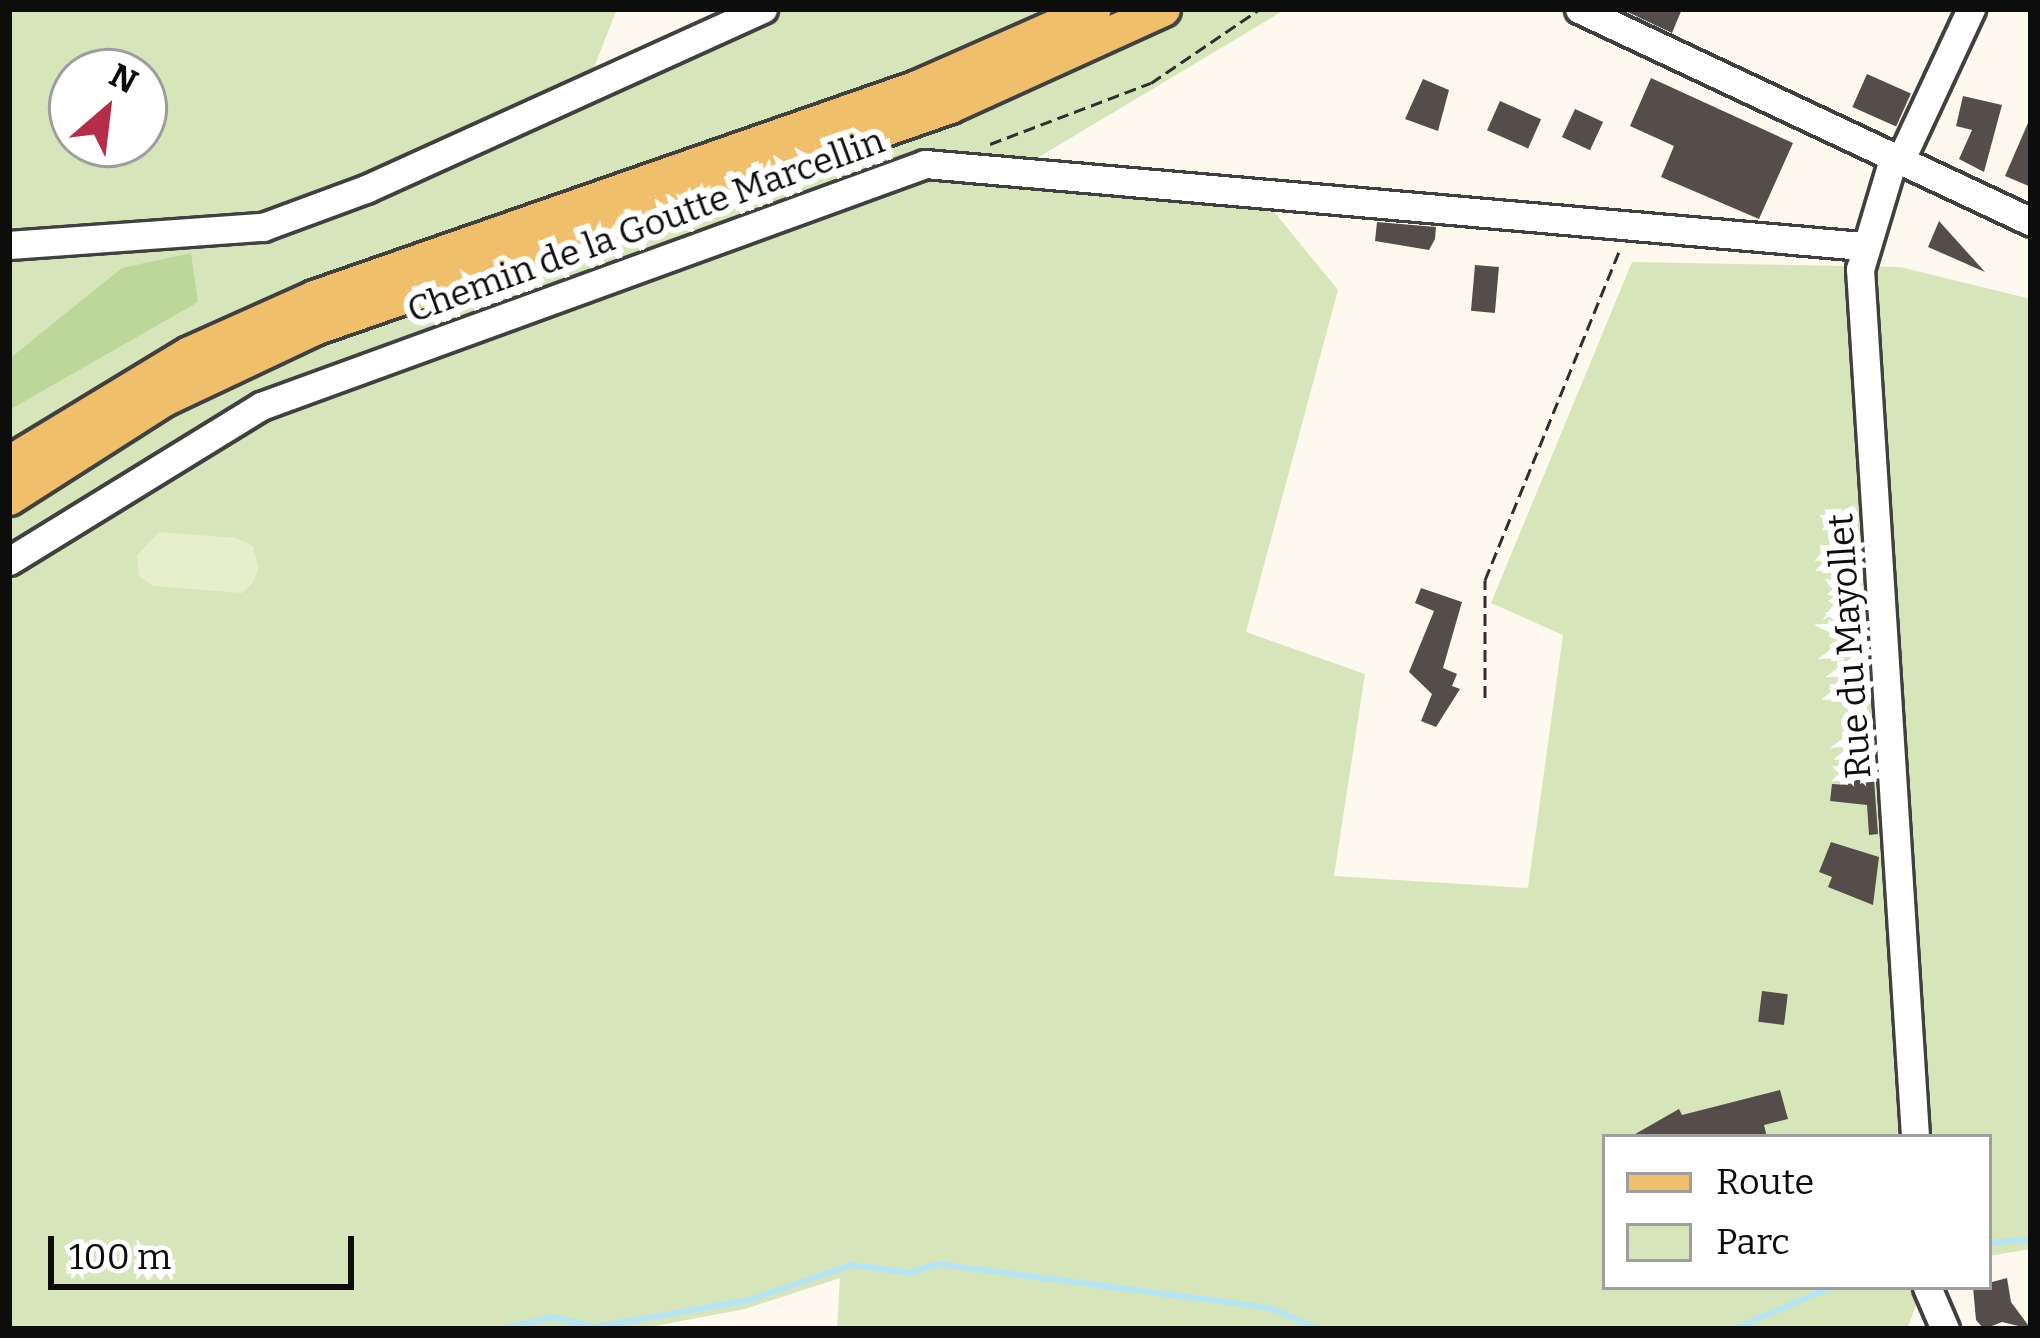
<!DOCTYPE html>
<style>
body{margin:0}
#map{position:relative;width:2040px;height:1338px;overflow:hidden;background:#fef9ee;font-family:Bitter,serif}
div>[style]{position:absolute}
.green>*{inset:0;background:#d7e6ba}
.forest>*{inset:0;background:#bdd69a}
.pitch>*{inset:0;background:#e7eecb}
.stream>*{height:6px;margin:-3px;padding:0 3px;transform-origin:3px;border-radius:3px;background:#b6e4f2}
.building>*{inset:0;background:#554d4a;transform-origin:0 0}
.path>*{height:3px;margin-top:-1.5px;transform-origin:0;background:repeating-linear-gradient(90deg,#2f2f2f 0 12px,transparent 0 18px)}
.roads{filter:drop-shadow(3px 0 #404040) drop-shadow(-3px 0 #404040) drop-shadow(0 3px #404040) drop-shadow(0 -3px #404040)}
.minor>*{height:27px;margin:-13.5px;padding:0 13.5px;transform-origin:13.5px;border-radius:13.5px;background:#fff}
.major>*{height:33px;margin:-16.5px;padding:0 16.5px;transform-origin:16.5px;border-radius:16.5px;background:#f0bf6c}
span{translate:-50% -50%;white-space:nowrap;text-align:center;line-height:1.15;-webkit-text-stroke:12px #fff;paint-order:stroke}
.street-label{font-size:36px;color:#0d0d0d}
.frame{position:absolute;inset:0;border:12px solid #0d0d0d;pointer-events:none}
.legend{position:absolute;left:1602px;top:1134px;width:390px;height:156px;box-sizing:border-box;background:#fff;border:3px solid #9e9e9e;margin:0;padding:15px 21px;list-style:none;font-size:36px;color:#0d0d0d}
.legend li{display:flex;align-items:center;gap:24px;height:60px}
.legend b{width:60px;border:3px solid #9e9e9e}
.north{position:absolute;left:48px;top:48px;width:120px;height:120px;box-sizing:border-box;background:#fff;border:3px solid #9e9e9e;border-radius:50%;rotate:28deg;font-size:33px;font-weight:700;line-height:48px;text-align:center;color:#0d0d0d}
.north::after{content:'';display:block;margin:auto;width:42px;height:54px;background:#b52d46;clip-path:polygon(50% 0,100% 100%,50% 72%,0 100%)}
.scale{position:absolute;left:48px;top:1236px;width:306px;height:54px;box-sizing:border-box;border:6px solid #0d0d0d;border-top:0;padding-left:15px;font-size:36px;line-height:42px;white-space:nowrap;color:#0d0d0d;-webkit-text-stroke:9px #fff;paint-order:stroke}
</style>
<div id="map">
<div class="green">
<i style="clip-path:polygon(evenodd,9px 9px,617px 9px,584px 93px,780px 9px,1286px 9px,1039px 157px,1271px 208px,1338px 290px,1246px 632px,1365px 674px,1334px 876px,1528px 888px,1563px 635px,1491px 603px,1632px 262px,1900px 267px,2031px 299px,2031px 1249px,1989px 1256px,1989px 1137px,1605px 1137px,1605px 1287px,1923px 1287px,1907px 1329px,837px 1329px,840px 1278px,745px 1309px,639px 1329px,9px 1329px,9px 9px,72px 72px,144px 72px,144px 144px,72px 144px,72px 72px)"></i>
</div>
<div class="forest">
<i style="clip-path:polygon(191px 253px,198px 302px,9px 410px,9px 359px,122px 268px)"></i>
</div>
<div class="pitch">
<i style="clip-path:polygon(159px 532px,236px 538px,253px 546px,259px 568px,252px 584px,242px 593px,153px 586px,139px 576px,137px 555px)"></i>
</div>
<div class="stream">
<i style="left:1989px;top:1243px;width:42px;rotate:-5.4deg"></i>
<i style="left:501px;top:1329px;width:53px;rotate:-13deg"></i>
<i style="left:553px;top:1317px;width:43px;rotate:13.4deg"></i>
<i style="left:595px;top:1327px;width:157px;rotate:-9.9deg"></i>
<i style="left:750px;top:1300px;width:107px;rotate:-19.1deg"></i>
<i style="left:851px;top:1265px;width:61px;rotate:7.6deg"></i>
<i style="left:911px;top:1273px;width:28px;rotate:-19deg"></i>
<i style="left:937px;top:1264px;width:336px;rotate:7.5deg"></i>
<i style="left:1270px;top:1308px;width:54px;rotate:22.8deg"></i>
<i style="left:1734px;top:1329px;width:107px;rotate:-23.2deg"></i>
</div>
<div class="building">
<i style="clip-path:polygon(1621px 9px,1682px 9px,1672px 33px)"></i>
<i style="left:1867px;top:74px;width:48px;height:36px;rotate:24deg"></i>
<i style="clip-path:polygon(1651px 78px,1793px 143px,1759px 219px,1661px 177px,1674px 146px,1630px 126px)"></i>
<i style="clip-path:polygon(1423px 79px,1449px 90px,1438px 131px,1405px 119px)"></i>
<i style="clip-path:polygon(1963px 96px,2002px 105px,1984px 172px,1959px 159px,1972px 130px,1956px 126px)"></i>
<i style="left:1500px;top:101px;width:45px;height:32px;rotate:24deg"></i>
<i style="left:1575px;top:109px;width:31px;height:31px;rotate:25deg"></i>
<i style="clip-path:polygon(2031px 116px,2031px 187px,2005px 176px)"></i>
<i style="clip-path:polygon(1939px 221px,1985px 272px,1928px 247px)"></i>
<i style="clip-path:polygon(1377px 222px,1436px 227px,1435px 239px,1429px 250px,1375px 241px)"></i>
<i style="left:1475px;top:265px;width:24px;height:46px;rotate:5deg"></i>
<i style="clip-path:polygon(1421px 588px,1462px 602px,1443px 668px,1457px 674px,1452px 686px,1460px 689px,1436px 727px,1421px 721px,1432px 694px,1409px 672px,1434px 611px,1415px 603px)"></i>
<i style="clip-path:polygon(1849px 777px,1874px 779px,1878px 834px,1869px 835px,1867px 805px,1830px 801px,1832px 784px,1848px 785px)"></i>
<i style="clip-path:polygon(1831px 842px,1879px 857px,1873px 905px,1828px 887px,1832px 877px,1819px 872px)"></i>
<i style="left:1762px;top:991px;width:26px;height:31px;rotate:7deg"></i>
<i style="clip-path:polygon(1780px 1090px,1788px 1119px,1764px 1125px,1767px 1137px,1630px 1137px,1679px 1109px,1682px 1115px)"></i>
<i style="clip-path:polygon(2007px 1278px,2011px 1302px,2031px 1329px,2002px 1322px,1984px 1329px,1976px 1320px,1973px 1287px)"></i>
</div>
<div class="path">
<i style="left:990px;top:144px;width:172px;rotate:-20.8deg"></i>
<i style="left:1151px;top:83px;width:132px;rotate:-34.2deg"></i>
<i style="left:1485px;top:698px;width:118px;rotate:-90deg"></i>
<i style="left:1485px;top:580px;width:357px;rotate:-67.8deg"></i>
</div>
<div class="roads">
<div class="minor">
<i style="left:1579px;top:9px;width:500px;rotate:25.2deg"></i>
<i style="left:1894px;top:156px;width:118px;rotate:106.7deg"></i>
<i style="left:1860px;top:269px;width:870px;rotate:86.37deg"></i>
<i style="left:1901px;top:159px;width:166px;rotate:-65deg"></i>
<i style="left:9px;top:245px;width:255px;rotate:-4.1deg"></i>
<i style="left:263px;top:227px;width:110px;rotate:-20.3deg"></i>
<i style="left:366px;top:189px;width:436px;rotate:-24.4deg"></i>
<i style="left:9px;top:561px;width:296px;rotate:-31.6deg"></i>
<i style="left:261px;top:406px;width:707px;rotate:-20.02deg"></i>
<i style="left:925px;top:164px;width:941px;rotate:5deg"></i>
<i style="left:1927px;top:1287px;width:46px;rotate:66.8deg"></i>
</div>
<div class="major">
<i style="left:9px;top:462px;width:210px;rotate:-31.2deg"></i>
<i style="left:189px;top:353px;width:137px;rotate:-24.1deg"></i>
<i style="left:314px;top:297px;width:639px;rotate:-19.2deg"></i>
<i style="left:917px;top:87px;width:193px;rotate:-23.8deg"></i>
<i style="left:9px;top:498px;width:184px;rotate:-32.6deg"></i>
<i style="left:164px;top:399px;width:166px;rotate:-25.3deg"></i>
<i style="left:314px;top:328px;width:674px;rotate:-19.24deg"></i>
<i style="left:950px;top:106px;width:234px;rotate:-24.5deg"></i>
</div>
</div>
<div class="street-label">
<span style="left:646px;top:226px;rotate:-20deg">Chemin de la Goutte Marcellin</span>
<span style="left:1850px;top:646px;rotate:-94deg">Rue du Mayollet</span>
</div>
<div class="frame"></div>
<ul class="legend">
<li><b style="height:15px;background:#f0bf6c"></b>Route</li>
<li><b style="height:33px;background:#d7e6ba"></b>Parc</li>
</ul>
<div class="north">N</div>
<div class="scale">100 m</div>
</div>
